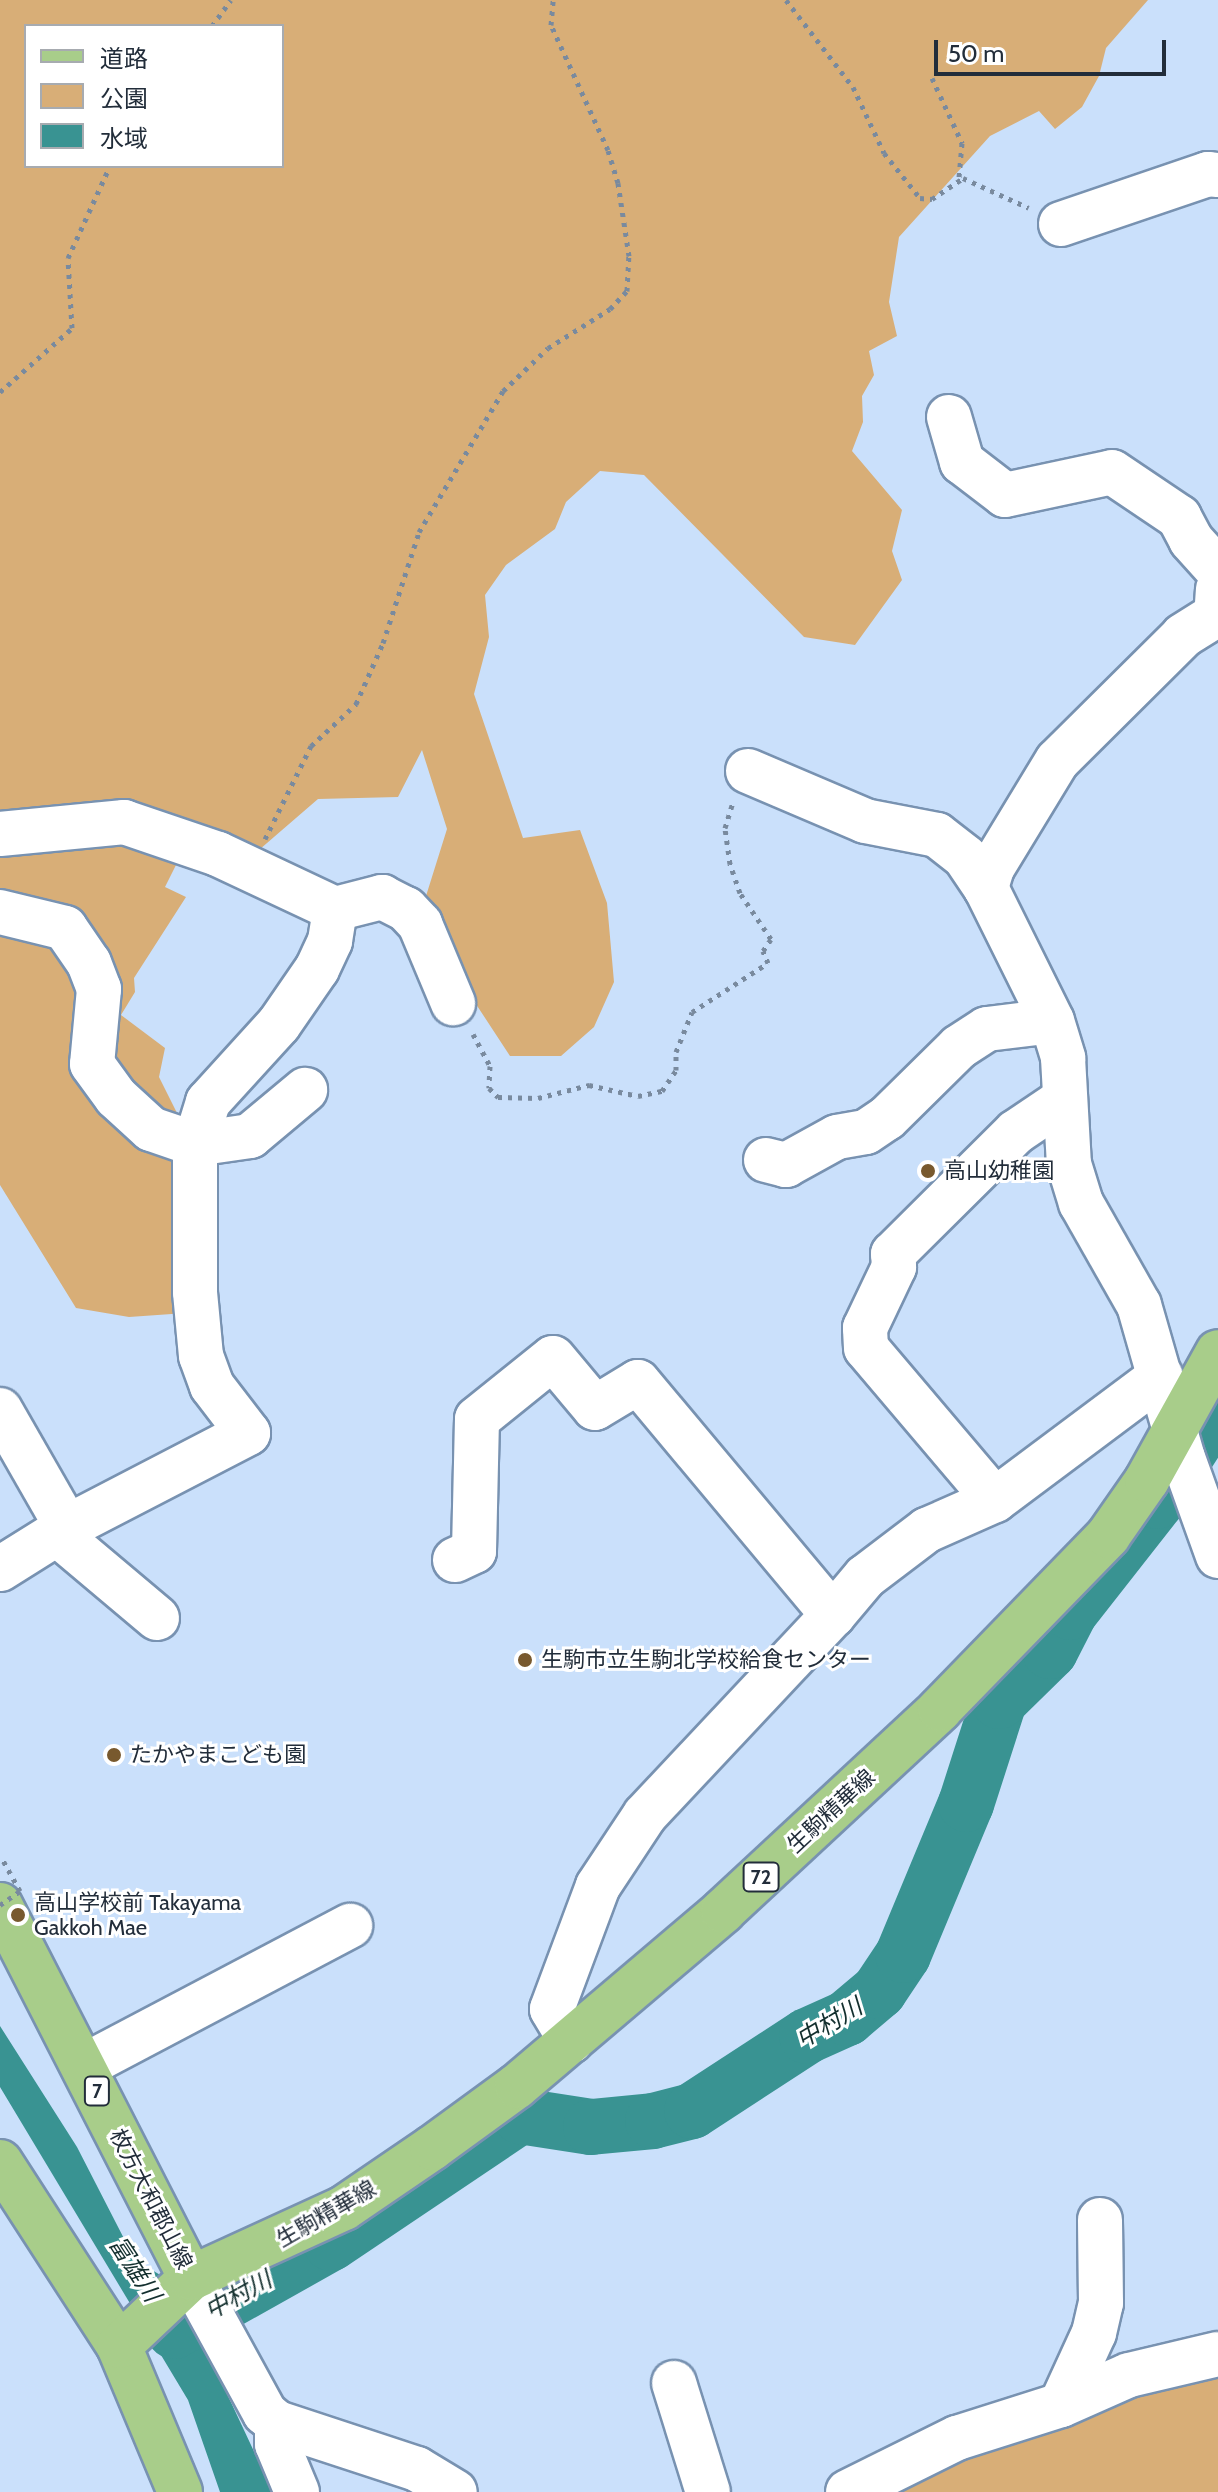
<!DOCTYPE html>
<meta charset="utf-8">
<style>
body{margin:0}
#map{position:relative;width:1218px;height:2492px;overflow:hidden;background:#cae0fb;font-family:Cabin,"Noto Sans JP",sans-serif}
div>[style]{position:absolute}
.green>*{inset:0;background:#d8ae77}
.water>*{inset:0;background:#399392}
.river>*{height:56px;margin:-28px;padding:0 28px;transform-origin:28px;border-radius:28px;background:#399392}
.path>*{height:5px;margin-top:-2.5px;transform-origin:0;background:repeating-linear-gradient(90deg,#798a9e 0 4px,transparent 0 10px)}
.roads{filter:drop-shadow(2px 0 #7892b1) drop-shadow(-2px 0 #7892b1) drop-shadow(0 2px #7892b1) drop-shadow(0 -2px #7892b1)}
.minor>*{height:44px;margin:-22px;padding:0 22px;transform-origin:22px;border-radius:22px;background:#fff}
.major>*{height:44px;margin:-22px;padding:0 22px;transform-origin:22px;border-radius:22px;background:#a8cd8a}
.path-bridge>*{height:5px;margin-top:-2.5px;transform-origin:0;background:repeating-linear-gradient(90deg,#798a9e 0 4px,transparent 0 10px)}
.dots>*{width:22px;height:22px;translate:-50% -50%;box-sizing:border-box;border:4px solid #fff;border-radius:50%}
span{translate:-50% -50%;white-space:nowrap;text-align:center;line-height:1.15;-webkit-text-stroke:6px #fff;paint-order:stroke}
.shield-label span{padding:2px 6px;background:#fff;border:2px solid;border-radius:6px;-webkit-text-stroke-width:0}
.shield-label{font-size:20px;color:#222d3a;font-weight:700}
.poi-label{font-size:22px;color:#222d3a}
.left{translate:0 -50%;text-align:left}
.street-label{font-size:22px;color:#222d3a}
.water-label{font-size:24px;color:#132f2e;font-style:italic}
.legend{position:absolute;left:24px;top:24px;width:260px;height:144px;box-sizing:border-box;background:#fff;border:2px solid #a7abb0;margin:0;padding:10px 14px;list-style:none;font-size:24px;color:#222d3a}
.legend li{display:flex;align-items:center;gap:16px;height:40px}
.legend b{width:40px;border:2px solid #a7abb0}
.scale{position:absolute;left:934px;top:40px;width:232px;height:36px;box-sizing:border-box;border:4px solid #222d3a;border-top:0;padding-left:10px;font-size:24px;line-height:28px;white-space:nowrap;color:#222d3a;-webkit-text-stroke:6px #fff;paint-order:stroke}
</style>
<div id="map">
<div class="green">
<i style="clip-path:polygon(evenodd,0 0,1148px 0,1106px 48px,1099px 76px,1082px 107px,1055px 129px,1039px 111px,990px 136px,899px 237px,889px 302px,897px 336px,869px 351px,874px 375px,862px 396px,863px 422px,852px 451px,902px 510px,892px 551px,902px 580px,855px 645px,804px 637px,644px 475px,600px 471px,566px 502px,555px 529px,506px 565px,485px 595px,489px 637px,474px 694px,523px 838px,580px 830px,607px 903px,614px 982px,594px 1027px,561px 1056px,510px 1056px,470px 995px,426px 896px,447px 829px,422px 750px,398px 797px,318px 799px,252px 856px,181px 855px,165px 887px,186px 897px,134px 978px,135px 992px,121px 1015px,165px 1048px,159px 1077px,182px 1123px,186px 1313px,129px 1317px,76px 1308px,0 1185px,0 0,26px 26px,282px 26px,282px 166px,26px 166px,26px 26px)"></i>
<i style="clip-path:polygon(1218px 2366px,1218px 2492px,865px 2492px)"></i>
</div>
<div class="water">
<i style="clip-path:polygon(0 2026px,77px 2147px,135px 2260px,162px 2276px,185px 2304px,273px 2492px,220px 2492px,188px 2400px,0 2087px)"></i>
</div>
<div class="river">
<i style="left:174px;top:2331px;width:180px;rotate:-29.3deg"></i>
<i style="left:331px;top:2243px;width:228px;rotate:-33.9deg"></i>
<i style="left:520px;top:2116px;width:72px;rotate:8.8deg"></i>
<i style="left:591px;top:2127px;width:62px;rotate:-5.5deg"></i>
<i style="left:653px;top:2121px;width:40px;rotate:-14.4deg"></i>
<i style="left:692px;top:2111px;width:137px;rotate:-33.1deg"></i>
<i style="left:807px;top:2036px;width:44px;rotate:-24.2deg"></i>
<i style="left:847px;top:2018px;width:42px;rotate:-40.2deg"></i>
<i style="left:879px;top:1991px;width:43px;rotate:-56.3deg"></i>
<i style="left:903px;top:1955px;width:164px;rotate:-67.4deg"></i>
<i style="left:966px;top:1804px;width:108px;rotate:-72.2deg"></i>
<i style="left:999px;top:1701px;width:71px;rotate:-44.4deg"></i>
<i style="left:1050px;top:1651px;width:44px;rotate:-62.9deg"></i>
<i style="left:1070px;top:1612px;width:141px;rotate:-51.9deg"></i>
<i style="left:1157px;top:1501px;width:113px;rotate:-57.3deg"></i>
</div>
<div class="path">
<i style="left:786px;top:0;width:110px;rotate:52.4deg"></i>
<i style="left:853px;top:87px;width:73px;rotate:64.8deg"></i>
<i style="left:884px;top:153px;width:58px;rotate:51.3deg"></i>
<i style="left:920px;top:198px;width:12px;rotate:5deg"></i>
<i style="left:932px;top:199px;width:37px;rotate:-34deg"></i>
<i style="left:963px;top:178px;width:72px;rotate:24.4deg"></i>
<i style="left:212px;top:26px;width:32px;rotate:-54deg"></i>
<i style="left:932px;top:78px;width:72px;rotate:65.2deg"></i>
<i style="left:962px;top:143px;width:36px;rotate:95deg"></i>
<i style="left:0;top:392px;width:96px;rotate:-41.6deg"></i>
<i style="left:72px;top:328px;width:70px;rotate:-93.3deg"></i>
<i style="left:68px;top:258px;width:101px;rotate:-65.5deg"></i>
<i style="left:265px;top:839px;width:104px;rotate:-63.7deg"></i>
<i style="left:311px;top:746px;width:62px;rotate:-43deg"></i>
<i style="left:356px;top:704px;width:67px;rotate:-66.1deg"></i>
<i style="left:383px;top:643px;width:117px;rotate:-72deg"></i>
<i style="left:419px;top:532px;width:164px;rotate:-59.2deg"></i>
<i style="left:503px;top:391px;width:62px;rotate:-43.7deg"></i>
<i style="left:548px;top:348px;width:73px;rotate:-32.2deg"></i>
<i style="left:610px;top:309px;width:25px;rotate:-47deg"></i>
<i style="left:627px;top:291px;width:35px;rotate:-87deg"></i>
<i style="left:629px;top:256px;width:74px;rotate:-98.6deg"></i>
<i style="left:618px;top:183px;width:34px;rotate:-107deg"></i>
<i style="left:608px;top:150px;width:137px;rotate:-114.5deg"></i>
<i style="left:551px;top:25px;width:25px;rotate:-85deg"></i>
<i style="left:473px;top:1034px;width:36px;rotate:62deg"></i>
<i style="left:490px;top:1066px;width:22px;rotate:93deg"></i>
<i style="left:489px;top:1088px;width:13px;rotate:45deg"></i>
<i style="left:498px;top:1097px;width:40px;rotate:1.4deg"></i>
<i style="left:538px;top:1098px;width:53px;rotate:-14.3deg"></i>
<i style="left:589px;top:1085px;width:50px;rotate:12.7deg"></i>
<i style="left:638px;top:1096px;width:25px;rotate:-12deg"></i>
<i style="left:662px;top:1091px;width:25px;rotate:-56deg"></i>
<i style="left:676px;top:1070px;width:18px;rotate:-90deg"></i>
<i style="left:676px;top:1052px;width:43px;rotate:-68.2deg"></i>
<i style="left:692px;top:1012px;width:90px;rotate:-32.8deg"></i>
<i style="left:768px;top:963px;width:13px;rotate:-113deg"></i>
<i style="left:763px;top:951px;width:14px;rotate:-56deg"></i>
<i style="left:771px;top:939px;width:55px;rotate:-124deg"></i>
<i style="left:740px;top:893px;width:31px;rotate:-109deg"></i>
<i style="left:730px;top:864px;width:36px;rotate:-98deg"></i>
<i style="left:725px;top:828px;width:27px;rotate:-73deg"></i>
</div>
<div class="roads">
<div class="minor">
<i style="left:1061px;top:224px;width:155px;rotate:-18.8deg"></i>
<i style="left:1208px;top:174px;width:10px;rotate:6deg"></i>
<i style="left:949px;top:417px;width:47px;rotate:73.9deg"></i>
<i style="left:962px;top:462px;width:54px;rotate:37.5deg"></i>
<i style="left:1005px;top:495px;width:109px;rotate:-12.1deg"></i>
<i style="left:1112px;top:472px;width:81px;rotate:33.9deg"></i>
<i style="left:1179px;top:517px;width:26px;rotate:62deg"></i>
<i style="left:1191px;top:540px;width:40px;rotate:48deg"></i>
<i style="left:1218px;top:589px;width:26px;rotate:94deg"></i>
<i style="left:1216px;top:615px;width:39px;rotate:148deg"></i>
<i style="left:1183px;top:636px;width:177px;rotate:135.2deg"></i>
<i style="left:1057px;top:761px;width:125px;rotate:121.3deg"></i>
<i style="left:992px;top:868px;width:21px;rotate:107deg"></i>
<i style="left:986px;top:888px;width:148px;rotate:63.6deg"></i>
<i style="left:1052px;top:1021px;width:39px;rotate:73deg"></i>
<i style="left:1063px;top:1058px;width:106px;rotate:86.8deg"></i>
<i style="left:1069px;top:1164px;width:41px;rotate:72.9deg"></i>
<i style="left:1081px;top:1203px;width:117px;rotate:60.4deg"></i>
<i style="left:1139px;top:1305px;width:159px;rotate:74deg"></i>
<i style="left:1183px;top:1458px;width:104px;rotate:70.3deg"></i>
<i style="left:748px;top:771px;width:127px;rotate:23.1deg"></i>
<i style="left:865px;top:821px;width:73px;rotate:11deg"></i>
<i style="left:937px;top:835px;width:36px;rotate:38deg"></i>
<i style="left:965px;top:857px;width:37px;rotate:56deg"></i>
<i style="left:0;top:834px;width:125px;rotate:-5.5deg"></i>
<i style="left:124px;top:822px;width:99px;rotate:18.8deg"></i>
<i style="left:218px;top:854px;width:129px;rotate:25.2deg"></i>
<i style="left:335px;top:909px;width:49px;rotate:-14.3deg"></i>
<i style="left:382px;top:897px;width:27px;rotate:27deg"></i>
<i style="left:406px;top:909px;width:21px;rotate:47deg"></i>
<i style="left:420px;top:924px;width:86px;rotate:67.3deg"></i>
<i style="left:0;top:912px;width:67px;rotate:13.8deg"></i>
<i style="left:65px;top:928px;width:42px;rotate:55.6deg"></i>
<i style="left:89px;top:963px;width:28px;rotate:69deg"></i>
<i style="left:99px;top:989px;width:75px;rotate:95.3deg"></i>
<i style="left:92px;top:1064px;width:41px;rotate:54deg"></i>
<i style="left:116px;top:1097px;width:47px;rotate:42.4deg"></i>
<i style="left:151px;top:1129px;width:46px;rotate:18.8deg"></i>
<i style="left:195px;top:1144px;width:56px;rotate:-8.3deg"></i>
<i style="left:250px;top:1136px;width:72px;rotate:-39.9deg"></i>
<i style="left:766px;top:1160px;width:21px;rotate:14deg"></i>
<i style="left:786px;top:1165px;width:58px;rotate:-28.8deg"></i>
<i style="left:837px;top:1137px;width:29px;rotate:-10deg"></i>
<i style="left:866px;top:1132px;width:25px;rotate:-34deg"></i>
<i style="left:887px;top:1118px;width:101px;rotate:-44.6deg"></i>
<i style="left:959px;top:1047px;width:33px;rotate:-33deg"></i>
<i style="left:987px;top:1029px;width:65px;rotate:-7deg"></i>
<i style="left:0;top:1410px;width:135px;rotate:60.2deg"></i>
<i style="left:995px;top:1500px;width:199px;rotate:-130.3deg"></i>
<i style="left:866px;top:1348px;width:20px;rotate:-93deg"></i>
<i style="left:865px;top:1328px;width:68px;rotate:-64.6deg"></i>
<i style="left:894px;top:1267px;width:13px;rotate:-94deg"></i>
<i style="left:893px;top:1254px;width:173px;rotate:-44.8deg"></i>
<i style="left:1016px;top:1132px;width:55px;rotate:-34deg"></i>
<i style="left:56px;top:1533px;width:132px;rotate:40.1deg"></i>
<i style="left:455px;top:1560px;width:21px;rotate:-25deg"></i>
<i style="left:474px;top:1551px;width:132px;rotate:-88.7deg"></i>
<i style="left:477px;top:1419px;width:97px;rotate:-38.8deg"></i>
<i style="left:553px;top:1358px;width:65px;rotate:50deg"></i>
<i style="left:595px;top:1408px;width:50px;rotate:-31.2deg"></i>
<i style="left:638px;top:1382px;width:304px;rotate:50.1deg"></i>
<i style="left:833px;top:1615px;width:50px;rotate:-49.9deg"></i>
<i style="left:865px;top:1577px;width:78px;rotate:-37.2deg"></i>
<i style="left:927px;top:1530px;width:74px;rotate:-23.8deg"></i>
<i style="left:995px;top:1500px;width:207px;rotate:-36.8deg"></i>
<i style="left:0;top:1569px;width:79px;rotate:-32.1deg"></i>
<i style="left:67px;top:1527px;width:204px;rotate:-27.4deg"></i>
<i style="left:248px;top:1433px;width:59px;rotate:-127.5deg"></i>
<i style="left:212px;top:1386px;width:32px;rotate:-110deg"></i>
<i style="left:201px;top:1356px;width:64px;rotate:-95.4deg"></i>
<i style="left:195px;top:1292px;width:148px;rotate:-90deg"></i>
<i style="left:195px;top:1144px;width:44px;rotate:-72.8deg"></i>
<i style="left:208px;top:1102px;width:105px;rotate:-47.7deg"></i>
<i style="left:279px;top:1024px;width:67px;rotate:-55.4deg"></i>
<i style="left:317px;top:969px;width:31px;rotate:-65deg"></i>
<i style="left:330px;top:941px;width:32px;rotate:-81deg"></i>
<i style="left:571px;top:2041px;width:37px;rotate:-121deg"></i>
<i style="left:552px;top:2009px;width:131px;rotate:-69.5deg"></i>
<i style="left:598px;top:1886px;width:85px;rotate:-56.5deg"></i>
<i style="left:645px;top:1815px;width:274px;rotate:-46.8deg"></i>
<i style="left:84px;top:2066px;width:301px;rotate:-27.8deg"></i>
<i style="left:191px;top:2278px;width:154px;rotate:61.3deg"></i>
<i style="left:265px;top:2413px;width:16px;rotate:40deg"></i>
<i style="left:277px;top:2423px;width:147px;rotate:18.2deg"></i>
<i style="left:417px;top:2469px;width:44px;rotate:31.2deg"></i>
<i style="left:674px;top:2383px;width:114px;rotate:72.7deg"></i>
<i style="left:1061px;top:2405px;width:79px;rotate:-65.4deg"></i>
<i style="left:1094px;top:2333px;width:31px;rotate:-77deg"></i>
<i style="left:1101px;top:2303px;width:83px;rotate:-90.7deg"></i>
<i style="left:277px;top:2423px;width:21px;rotate:90deg"></i>
<i style="left:277px;top:2444px;width:52px;rotate:67.4deg"></i>
<i style="left:848px;top:2492px;width:122px;rotate:-26.4deg"></i>
<i style="left:957px;top:2438px;width:109px;rotate:-17.6deg"></i>
<i style="left:1061px;top:2405px;width:74px;rotate:-23.8deg"></i>
<i style="left:1129px;top:2375px;width:91px;rotate:-13.3deg"></i>
</div>
<div class="major">
<i style="left:0;top:1905px;width:419px;rotate:62.9deg"></i>
<i style="left:0;top:2162px;width:219px;rotate:57.1deg"></i>
<i style="left:119px;top:2346px;width:158px;rotate:67.3deg"></i>
<i style="left:119px;top:2346px;width:99px;rotate:-43.4deg"></i>
<i style="left:191px;top:2278px;width:168px;rotate:-24.6deg"></i>
<i style="left:344px;top:2208px;width:107px;rotate:-34.3deg"></i>
<i style="left:432px;top:2148px;width:105px;rotate:-36.1deg"></i>
<i style="left:517px;top:2086px;width:270px;rotate:-40.3deg"></i>
<i style="left:723px;top:1911px;width:296px;rotate:-42.9deg"></i>
<i style="left:940px;top:1709px;width:241px;rotate:-45.8deg"></i>
<i style="left:1108px;top:1536px;width:68px;rotate:-55.1deg"></i>
<i style="left:1147px;top:1480px;width:146px;rotate:-61deg"></i>
</div>
</div>
<div class="path-bridge">
<i style="left:0;top:1905px;width:24px;rotate:-35deg"></i>
<i style="left:20px;top:1891px;width:38px;rotate:-119deg"></i>
</div>
<div class="dots">
<i style="left:928px;top:1171px;background:#78592e"></i>
<i style="left:525px;top:1660px;background:#78592e"></i>
<i style="left:114px;top:1755px;background:#78592e"></i>
<i style="left:18px;top:1915px;background:#78592e"></i>
</div>
<div class="shield-label">
<span style="left:761px;top:1877px">72</span>
<span style="left:97px;top:2091px">7</span>
</div>
<div class="poi-label">
<span class="left" style="left:944px;top:1171px">高山幼稚園</span>
<span class="left" style="left:541px;top:1660px">生駒市立生駒北学校給食センター</span>
<span class="left" style="left:130px;top:1755px">たかやまこども園</span>
<span class="left" style="left:34px;top:1915px">高山学校前 Takayama<br>Gakkoh Mae</span>
</div>
<div class="street-label">
<span style="left:831px;top:1811px;rotate:-43deg">生駒精華線</span>
<span style="left:151px;top:2199px;rotate:63deg">枚方大和郡山線</span>
<span style="left:326px;top:2214px;rotate:-30deg">生駒精華線</span>
</div>
<div class="water-label">
<span style="left:829px;top:2023px;rotate:-31deg">中村川</span>
<span style="left:135px;top:2269px;rotate:57deg">富雄川</span>
<span style="left:238px;top:2295px;rotate:-29deg">中村川</span>
</div>
<ul class="legend">
<li><b style="height:10px;background:#a8cd8a"></b>道路</li>
<li><b style="height:22px;background:#d8ae77"></b>公園</li>
<li><b style="height:22px;background:#399392"></b>水域</li>
</ul>
<div class="scale">50 m</div>
</div>
